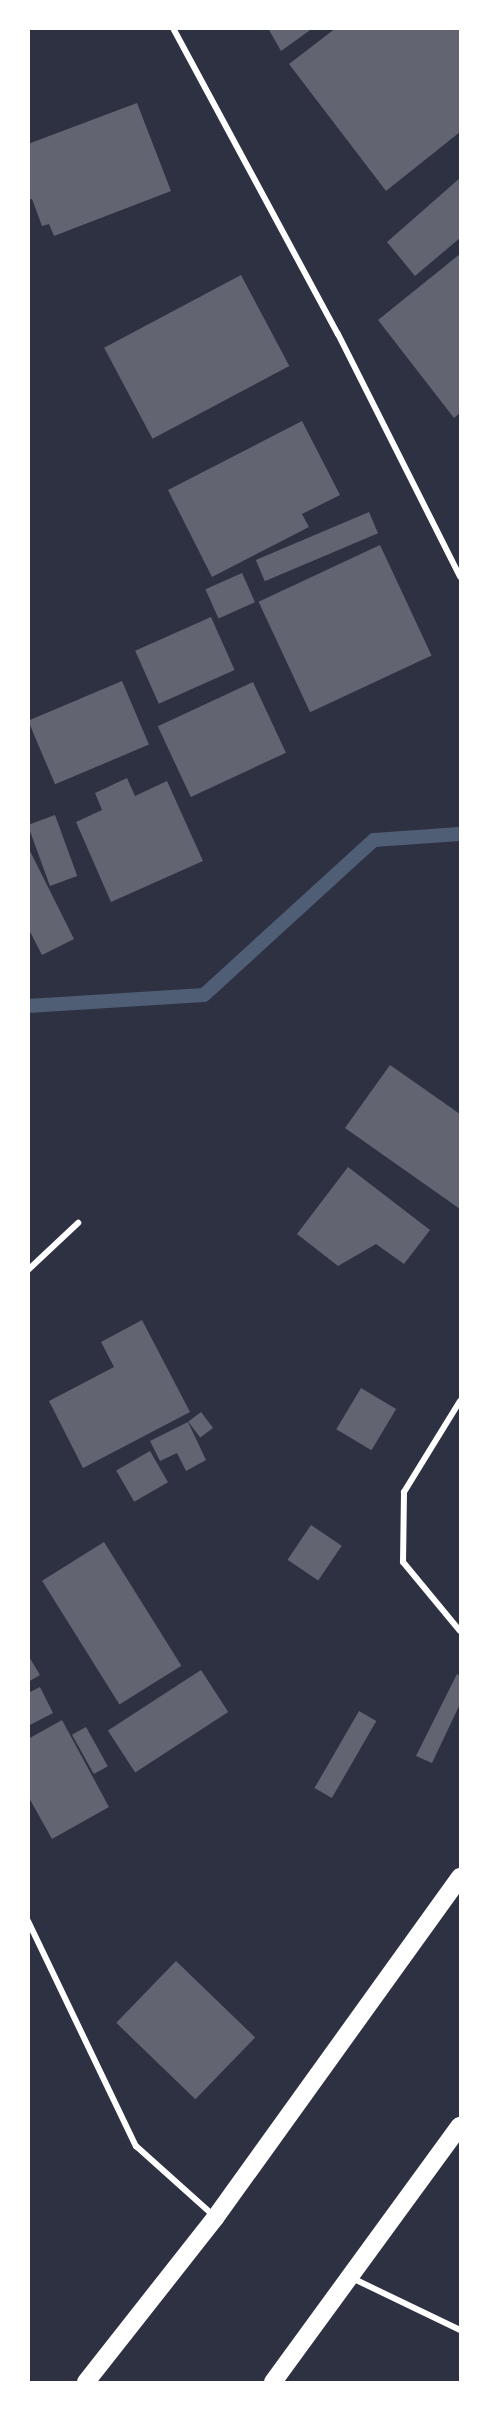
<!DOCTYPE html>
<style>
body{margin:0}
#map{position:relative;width:489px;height:2411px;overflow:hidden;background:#2d3142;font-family:"Roboto Serif",serif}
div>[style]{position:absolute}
.stream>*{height:14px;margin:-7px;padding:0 7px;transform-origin:7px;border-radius:7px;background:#4f5d75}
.building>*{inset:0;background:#626471;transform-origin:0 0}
.minor>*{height:6px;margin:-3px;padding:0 3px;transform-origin:3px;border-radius:3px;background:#fff}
.motorway>*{height:18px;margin:-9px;padding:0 9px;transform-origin:9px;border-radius:9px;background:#fff}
span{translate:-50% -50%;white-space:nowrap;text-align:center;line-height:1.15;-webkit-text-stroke:5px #fff;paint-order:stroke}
.frame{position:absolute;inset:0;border:30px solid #fff;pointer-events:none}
</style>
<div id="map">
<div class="stream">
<i style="left:28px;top:1006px;width:176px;rotate:-3.6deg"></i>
<i style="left:204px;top:995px;width:230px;rotate:-42.4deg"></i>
<i style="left:374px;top:840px;width:86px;rotate:-4deg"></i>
</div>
<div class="building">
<i style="clip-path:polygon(268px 28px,313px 28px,281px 51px)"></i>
<i style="clip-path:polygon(336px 28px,460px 28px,460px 132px,386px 191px,289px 64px)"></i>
<i style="clip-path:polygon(137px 103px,171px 191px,54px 236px,49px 224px,42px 226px,32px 199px,28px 200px,28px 144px)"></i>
<i style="clip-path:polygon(460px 178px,460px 238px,415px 276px,387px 242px)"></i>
<i style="clip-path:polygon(460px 254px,460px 413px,454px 418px,378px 320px)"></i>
<i style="left:241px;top:275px;width:103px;height:155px;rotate:62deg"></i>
<i style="clip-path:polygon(302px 421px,340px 495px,302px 514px,309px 527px,212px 577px,168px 490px)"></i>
<i style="left:369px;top:512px;width:23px;height:123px;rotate:67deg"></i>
<i style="left:380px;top:545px;width:122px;height:134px;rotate:65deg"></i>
<i style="left:242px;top:573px;width:32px;height:40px;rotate:66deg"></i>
<i style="left:211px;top:617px;width:58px;height:83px;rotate:66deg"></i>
<i style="left:122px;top:681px;width:69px;height:102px;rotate:67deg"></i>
<i style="left:253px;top:682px;width:78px;height:105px;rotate:65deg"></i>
<i style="clip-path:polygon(127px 778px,135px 796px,167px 781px,203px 861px,111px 902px,76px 822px,102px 810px,95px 793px)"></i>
<i style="left:55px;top:815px;width:65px;height:29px;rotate:70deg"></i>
<i style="clip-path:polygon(28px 847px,74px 939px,42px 955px,28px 928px)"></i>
<i style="clip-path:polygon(390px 1065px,460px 1114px,460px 1209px,345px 1128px)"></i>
<i style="clip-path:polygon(348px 1167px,430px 1230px,404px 1264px,376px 1244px,338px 1266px,297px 1234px)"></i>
<i style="clip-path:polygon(142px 1320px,190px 1412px,83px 1468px,49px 1401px,114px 1367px,101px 1342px)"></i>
<i style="left:361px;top:1388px;width:41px;height:48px;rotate:31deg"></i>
<i style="left:201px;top:1412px;width:20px;height:16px;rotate:53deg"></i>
<i style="clip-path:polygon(188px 1422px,206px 1460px,186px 1471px,177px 1453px,160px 1461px,150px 1441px)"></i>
<i style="left:150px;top:1451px;width:36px;height:39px;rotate:60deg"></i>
<i style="left:311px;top:1525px;width:37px;height:42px;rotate:34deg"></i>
<i style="left:104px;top:1542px;width:146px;height:73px;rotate:58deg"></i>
<i style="clip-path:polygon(28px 1655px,40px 1675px,28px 1682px)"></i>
<i style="left:201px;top:1670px;width:50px;height:111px;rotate:57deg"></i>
<i style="clip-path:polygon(457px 1674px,460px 1676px,460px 1704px,432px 1763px,416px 1756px)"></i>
<i style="clip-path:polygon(40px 1687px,53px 1713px,28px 1726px,28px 1693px)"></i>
<i style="left:359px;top:1711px;width:20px;height:89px;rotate:30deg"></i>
<i style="clip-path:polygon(62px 1720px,109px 1807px,52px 1839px,28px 1796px,28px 1739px)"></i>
<i style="left:86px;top:1727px;width:45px;height:16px;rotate:61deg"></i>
<i style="left:176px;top:1961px;width:110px;height:86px;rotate:44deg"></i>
</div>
<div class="minor">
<i style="left:173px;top:28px;width:348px;rotate:61.7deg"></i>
<i style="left:338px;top:334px;width:272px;rotate:63.3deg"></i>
<i style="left:28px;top:1270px;width:69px;rotate:-43.2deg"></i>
<i style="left:460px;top:1401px;width:107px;rotate:121.6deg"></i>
<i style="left:404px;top:1492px;width:70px;rotate:90.8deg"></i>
<i style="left:403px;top:1562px;width:89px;rotate:50.4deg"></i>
<i style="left:28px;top:1921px;width:250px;rotate:64.4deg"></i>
<i style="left:136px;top:2146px;width:106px;rotate:41.9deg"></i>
<i style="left:352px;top:2278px;width:120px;rotate:25.7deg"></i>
</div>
<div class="motorway">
<i style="left:86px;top:2382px;width:209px;rotate:-51.8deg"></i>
<i style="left:215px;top:2218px;width:420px;rotate:-54.3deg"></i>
<i style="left:273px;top:2382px;width:317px;rotate:-53.9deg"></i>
</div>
<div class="frame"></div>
</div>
